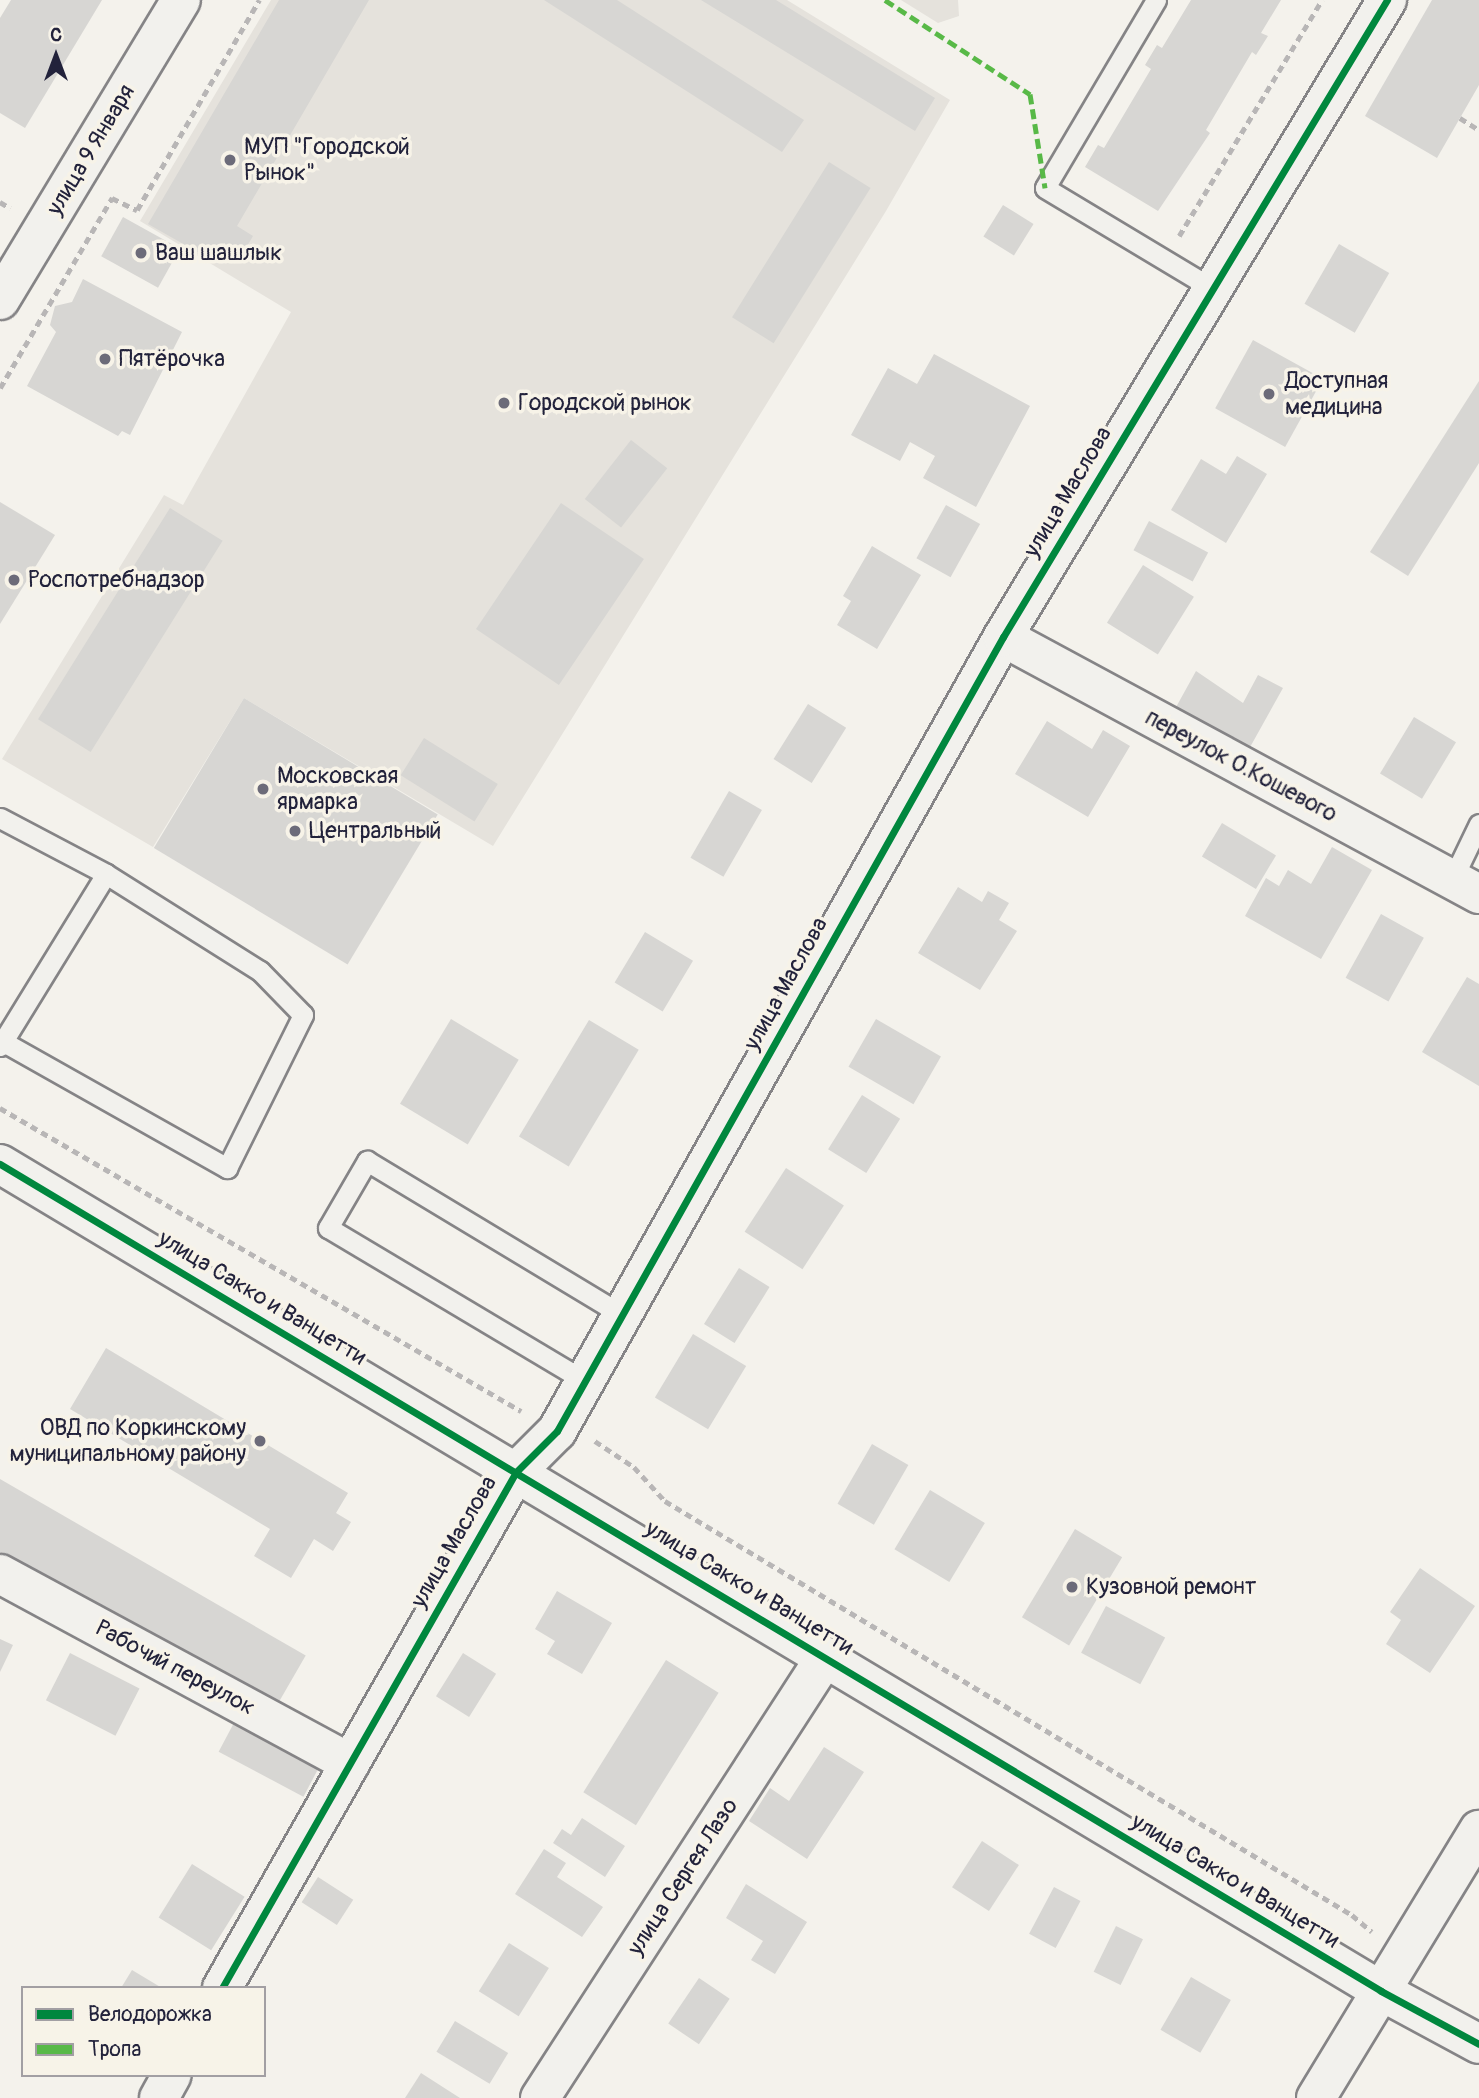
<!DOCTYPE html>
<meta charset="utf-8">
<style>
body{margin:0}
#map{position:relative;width:1479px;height:2098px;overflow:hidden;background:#f4f2ec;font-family:Pangolin,sans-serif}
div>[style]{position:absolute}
.built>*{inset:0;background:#e5e2dc}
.building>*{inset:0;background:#d7d6d3;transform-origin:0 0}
.path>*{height:4.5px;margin-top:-2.25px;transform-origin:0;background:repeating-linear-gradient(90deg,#b8b6b6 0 7px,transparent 0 12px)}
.roads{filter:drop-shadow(2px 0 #858486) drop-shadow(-2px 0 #858486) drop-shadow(0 2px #858486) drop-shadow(0 -2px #858486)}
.service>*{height:19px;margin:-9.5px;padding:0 9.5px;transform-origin:9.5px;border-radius:9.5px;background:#f2f1ed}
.minor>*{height:38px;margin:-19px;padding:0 19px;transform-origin:19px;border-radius:19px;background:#f2f1ed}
.tertiary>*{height:38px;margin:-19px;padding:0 19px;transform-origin:19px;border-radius:19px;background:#f2f1ed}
.quiet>*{height:5px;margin-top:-2.5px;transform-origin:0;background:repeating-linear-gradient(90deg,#58b947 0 10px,transparent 0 15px)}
.cycleway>*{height:7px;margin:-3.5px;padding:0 3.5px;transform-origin:3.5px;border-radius:3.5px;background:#00873e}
.dots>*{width:19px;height:19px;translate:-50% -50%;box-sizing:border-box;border:4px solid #f7f3e8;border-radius:50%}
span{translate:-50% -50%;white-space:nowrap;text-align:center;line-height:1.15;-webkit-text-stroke:7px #f7f3e8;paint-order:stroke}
.poi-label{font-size:23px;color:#22223b}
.left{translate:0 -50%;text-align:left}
.right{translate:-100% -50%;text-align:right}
.street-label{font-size:23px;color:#22223b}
.legend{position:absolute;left:21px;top:1986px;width:245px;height:91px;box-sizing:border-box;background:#f7f3e8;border:2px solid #a29fa3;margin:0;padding:9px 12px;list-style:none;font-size:21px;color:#22223b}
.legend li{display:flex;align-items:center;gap:14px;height:35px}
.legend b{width:35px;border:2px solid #a29fa3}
.north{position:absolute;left:21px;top:21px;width:70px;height:70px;-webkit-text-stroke:5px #f7f3e8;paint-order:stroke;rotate:0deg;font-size:19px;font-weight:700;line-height:28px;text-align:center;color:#22223b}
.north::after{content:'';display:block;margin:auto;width:24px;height:32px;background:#22223b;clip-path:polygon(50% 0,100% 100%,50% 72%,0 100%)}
</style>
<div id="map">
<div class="built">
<i style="clip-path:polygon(271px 0,787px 0,950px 100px,886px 211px,493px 846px,244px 698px,153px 847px,2px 759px,164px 495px,183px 505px,291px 312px,140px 221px)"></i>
<i style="clip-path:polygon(901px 0,958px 0,959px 16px,938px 23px)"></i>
</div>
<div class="building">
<i style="clip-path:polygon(11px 0,102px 0,25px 128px,0 113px,0 18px)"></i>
<i style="clip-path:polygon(279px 0,369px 0,237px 226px,253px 236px,242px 255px,225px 245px,215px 262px,148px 224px)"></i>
<i style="clip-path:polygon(544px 0,617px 0,804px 120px,782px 152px)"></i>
<i style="clip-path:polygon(701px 0,776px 0,935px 98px,915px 131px)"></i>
<i style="clip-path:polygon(1191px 0,1281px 0,1261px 33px,1268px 36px,1256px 55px,1252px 52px,1206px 130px,1210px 133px,1158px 211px,1085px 167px,1098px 145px,1104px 148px,1151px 69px,1145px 65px,1157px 45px,1162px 48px)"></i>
<i style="clip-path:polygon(1432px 0,1479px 0,1479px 85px,1437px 158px,1365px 116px)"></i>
<i style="left:829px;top:162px;width:49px;height:183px;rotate:32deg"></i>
<i style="left:1003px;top:205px;width:36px;height:37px;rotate:32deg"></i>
<i style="left:123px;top:217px;width:65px;height:45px;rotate:29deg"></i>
<i style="left:1339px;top:244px;width:58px;height:69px;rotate:30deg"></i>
<i style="clip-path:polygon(83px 279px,182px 332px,130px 435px,122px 431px,118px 436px,27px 386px,56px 332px,50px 325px,55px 306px,72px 302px)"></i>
<i style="left:1253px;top:340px;width:80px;height:78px;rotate:29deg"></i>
<i style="clip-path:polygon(934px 354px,1030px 406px,976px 507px,923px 478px,935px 456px,910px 442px,900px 461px,851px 435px,888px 368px,917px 384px)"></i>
<i style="clip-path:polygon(1479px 381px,1479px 463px,1408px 576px,1370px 552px)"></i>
<i style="left:631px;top:440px;width:46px;height:75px;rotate:38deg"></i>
<i style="clip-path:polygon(1237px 456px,1267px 474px,1226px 543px,1171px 510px,1201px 459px,1226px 474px)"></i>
<i style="clip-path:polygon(0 502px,55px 535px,0 624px)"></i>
<i style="left:561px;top:503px;width:100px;height:152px;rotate:34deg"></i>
<i style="left:946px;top:505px;width:39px;height:61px;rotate:29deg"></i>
<i style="left:170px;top:508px;width:62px;height:249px;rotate:32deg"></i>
<i style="left:1149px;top:521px;width:67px;height:33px;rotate:28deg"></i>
<i style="clip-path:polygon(872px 546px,921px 575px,877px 649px,837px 625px,851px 601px,843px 596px)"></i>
<i style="left:1143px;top:565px;width:60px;height:68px;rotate:32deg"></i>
<i style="clip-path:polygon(1196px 671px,1243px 703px,1258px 675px,1283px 688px,1249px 749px,1175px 709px)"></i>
<i style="left:244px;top:698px;width:226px;height:175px;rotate:31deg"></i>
<i style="left:808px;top:704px;width:45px;height:65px;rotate:32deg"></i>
<i style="left:1414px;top:717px;width:49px;height:66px;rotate:31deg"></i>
<i style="clip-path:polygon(1047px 721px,1092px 749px,1103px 730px,1130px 746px,1088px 817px,1015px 774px)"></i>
<i style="left:424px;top:738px;width:87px;height:44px;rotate:32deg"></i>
<i style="left:729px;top:791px;width:38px;height:77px;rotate:30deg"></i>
<i style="left:1222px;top:823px;width:63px;height:39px;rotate:31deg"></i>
<i style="clip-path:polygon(1332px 847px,1372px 870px,1321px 959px,1245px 916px,1266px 878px,1279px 886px,1288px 870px,1311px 884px)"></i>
<i style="clip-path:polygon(958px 887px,982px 902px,988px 891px,1009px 903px,999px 920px,1017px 931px,980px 990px,918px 953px)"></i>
<i style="left:1381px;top:914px;width:49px;height:73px;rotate:29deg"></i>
<i style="left:645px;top:932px;width:56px;height:59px;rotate:31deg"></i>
<i style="clip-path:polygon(1467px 977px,1479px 984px,1479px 1086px,1422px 1052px)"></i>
<i style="left:451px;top:1019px;width:79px;height:99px;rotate:31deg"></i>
<i style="left:876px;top:1019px;width:75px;height:55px;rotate:30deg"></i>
<i style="left:589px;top:1020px;width:58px;height:136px;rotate:31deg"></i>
<i style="left:862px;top:1095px;width:45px;height:64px;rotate:32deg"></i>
<i style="left:786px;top:1168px;width:69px;height:76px;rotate:33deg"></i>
<i style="left:739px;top:1268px;width:36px;height:66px;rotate:32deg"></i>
<i style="left:693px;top:1334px;width:62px;height:74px;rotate:31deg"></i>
<i style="clip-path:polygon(106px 1348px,348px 1493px,336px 1513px,351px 1522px,333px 1551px,314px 1539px,291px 1578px,254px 1556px,270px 1529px,70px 1409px)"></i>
<i style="left:872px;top:1444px;width:42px;height:69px;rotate:30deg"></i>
<i style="left:0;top:1479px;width:353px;height:69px;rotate:30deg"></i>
<i style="left:930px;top:1490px;width:64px;height:69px;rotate:31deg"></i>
<i style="left:1075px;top:1529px;width:55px;height:103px;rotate:31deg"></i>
<i style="clip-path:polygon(1420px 1568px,1475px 1606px,1430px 1673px,1386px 1644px,1401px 1620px,1390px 1612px)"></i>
<i style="clip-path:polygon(557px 1591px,612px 1623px,582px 1674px,547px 1654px,555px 1641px,535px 1629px)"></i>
<i style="left:1106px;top:1606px;width:67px;height:53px;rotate:28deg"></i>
<i style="clip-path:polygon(0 1639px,13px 1645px,0 1672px)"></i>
<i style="left:70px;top:1653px;width:78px;height:53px;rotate:27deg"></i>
<i style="left:463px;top:1653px;width:39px;height:51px;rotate:32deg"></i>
<i style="left:666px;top:1660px;width:62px;height:156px;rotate:32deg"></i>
<i style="left:236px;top:1719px;width:96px;height:37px;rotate:28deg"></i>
<i style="clip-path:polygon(824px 1747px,864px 1772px,807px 1859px,749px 1821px,770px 1788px,789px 1801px)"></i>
<i style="clip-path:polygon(582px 1818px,625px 1846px,605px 1877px,553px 1843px,562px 1829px,571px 1835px)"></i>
<i style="left:982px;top:1841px;width:44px;height:55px;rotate:33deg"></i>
<i style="clip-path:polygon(544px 1849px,566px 1863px,557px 1877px,603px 1907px,582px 1937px,515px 1894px)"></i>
<i style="left:192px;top:1864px;width:62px;height:63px;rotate:32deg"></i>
<i style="left:318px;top:1877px;width:42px;height:30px;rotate:33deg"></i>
<i style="clip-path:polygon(746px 1884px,807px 1922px,775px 1974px,751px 1960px,763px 1941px,726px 1918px)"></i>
<i style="left:1054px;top:1887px;width:30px;height:53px;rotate:28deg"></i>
<i style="left:1116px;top:1926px;width:30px;height:51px;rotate:26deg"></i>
<i style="left:509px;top:1943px;width:47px;height:57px;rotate:32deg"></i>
<i style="clip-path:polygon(132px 1970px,162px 1988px,121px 1988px)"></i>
<i style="left:1191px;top:1977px;width:46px;height:61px;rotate:30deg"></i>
<i style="left:699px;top:1978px;width:37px;height:55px;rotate:34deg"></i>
<i style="left:455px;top:2021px;width:62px;height:36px;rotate:31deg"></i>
<i style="clip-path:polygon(421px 2073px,460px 2098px,405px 2098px)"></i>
</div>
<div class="path">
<i style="left:1460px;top:118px;width:22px;rotate:32deg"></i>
<i style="left:0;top:202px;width:12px;rotate:31deg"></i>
<i style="left:1179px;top:236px;width:276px;rotate:-58.8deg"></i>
<i style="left:0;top:388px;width:221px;rotate:-59.5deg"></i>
<i style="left:112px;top:198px;width:28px;rotate:26deg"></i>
<i style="left:137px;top:210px;width:243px;rotate:-59.8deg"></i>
<i style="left:0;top:1108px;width:603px;rotate:30.18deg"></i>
<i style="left:595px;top:1441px;width:47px;rotate:33.7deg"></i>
<i style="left:634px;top:1467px;width:46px;rotate:47.6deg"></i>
<i style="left:665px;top:1501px;width:802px;rotate:31.07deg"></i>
<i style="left:1352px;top:1915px;width:26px;rotate:40deg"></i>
</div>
<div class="roads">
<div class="service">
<i style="left:1156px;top:0;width:218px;rotate:120.6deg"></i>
<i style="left:1045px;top:188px;width:196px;rotate:31deg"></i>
<i style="left:0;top:818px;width:120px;rotate:27.8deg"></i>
<i style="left:106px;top:874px;width:202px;rotate:121.6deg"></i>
<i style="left:1452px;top:880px;width:62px;rotate:-64.3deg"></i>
<i style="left:0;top:1040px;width:261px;rotate:29.4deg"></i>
<i style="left:227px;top:1168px;width:171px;rotate:-63.6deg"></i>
<i style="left:303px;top:1015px;width:62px;rotate:-134.3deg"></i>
<i style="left:260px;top:971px;width:182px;rotate:-147.8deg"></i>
<i style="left:585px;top:1381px;width:299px;rotate:-149.2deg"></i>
<i style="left:328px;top:1228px;width:78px;rotate:-59.8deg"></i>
<i style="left:367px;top:1161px;width:298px;rotate:31.1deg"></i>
</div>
<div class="minor">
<i style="left:0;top:300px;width:350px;rotate:-58.9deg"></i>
<i style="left:1003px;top:637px;width:541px;rotate:28.37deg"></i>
<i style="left:0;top:1574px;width:398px;rotate:28.4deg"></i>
<i style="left:222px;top:1988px;width:594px;rotate:-60.33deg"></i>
<i style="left:516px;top:1472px;width:58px;rotate:-45deg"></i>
<i style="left:557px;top:1431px;width:911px;rotate:-60.68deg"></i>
<i style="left:1003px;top:637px;width:744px;rotate:-58.92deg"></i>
<i style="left:159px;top:2098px;width:26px;rotate:-61deg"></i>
<i style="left:540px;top:2098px;width:526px;rotate:-57.09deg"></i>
</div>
<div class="tertiary">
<i style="left:0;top:1164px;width:1610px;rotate:30.91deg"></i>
<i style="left:1381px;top:1991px;width:111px;rotate:28.4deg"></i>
<i style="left:1316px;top:2098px;width:314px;rotate:-58.7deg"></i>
</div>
</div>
<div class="quiet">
<i style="left:885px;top:0;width:173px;rotate:33deg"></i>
<i style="left:1030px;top:94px;width:95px;rotate:80.9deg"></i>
</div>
<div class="cycleway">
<i style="left:0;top:1164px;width:1610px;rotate:30.91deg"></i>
<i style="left:1381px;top:1991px;width:111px;rotate:28.4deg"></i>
<i style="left:222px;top:1988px;width:594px;rotate:-60.33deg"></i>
<i style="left:516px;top:1472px;width:58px;rotate:-45deg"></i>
<i style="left:557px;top:1431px;width:911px;rotate:-60.68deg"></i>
<i style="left:1003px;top:637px;width:744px;rotate:-58.92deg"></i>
</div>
<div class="dots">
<i style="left:230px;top:160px;background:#6c6b79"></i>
<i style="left:141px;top:253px;background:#6c6b79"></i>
<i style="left:105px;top:359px;background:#6c6b79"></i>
<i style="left:1269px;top:394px;background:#6c6b79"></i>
<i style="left:504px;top:403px;background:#6c6b79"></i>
<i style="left:14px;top:580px;background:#6c6b79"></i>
<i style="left:263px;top:789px;background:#6c6b79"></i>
<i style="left:295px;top:831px;background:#6c6b79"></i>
<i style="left:260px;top:1441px;background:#6c6b79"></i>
<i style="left:1072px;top:1587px;background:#6c6b79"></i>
</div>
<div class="poi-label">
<span class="left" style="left:244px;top:160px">МУП "Городской<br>Рынок"</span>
<span class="left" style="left:155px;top:253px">Ваш шашлык</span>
<span class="left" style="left:119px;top:359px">Пятёрочка</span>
<span class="left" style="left:1285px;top:394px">Доступная<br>медицина</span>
<span class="left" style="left:518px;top:403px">Городской рынок</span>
<span class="left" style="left:28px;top:580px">Роспотребнадзор</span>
<span class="left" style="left:277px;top:789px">Московская<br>ярмарка</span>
<span class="left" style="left:309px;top:831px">Центральный</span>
<span class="right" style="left:246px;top:1441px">ОВД по Коркинскому<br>муниципальному району</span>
<span class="left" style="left:1086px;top:1587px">Кузовной ремонт</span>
</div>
<div class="street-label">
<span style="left:91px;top:150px;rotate:-59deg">улица 9 Января</span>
<span style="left:1068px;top:492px;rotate:-59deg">улица Маслова</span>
<span style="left:1241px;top:766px;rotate:28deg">переулок О.Кошевого</span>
<span style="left:786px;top:984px;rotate:-61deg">улица Маслова</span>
<span style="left:262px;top:1298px;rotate:31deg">улица Сакко и Ванцетти</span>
<span style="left:454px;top:1542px;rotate:-60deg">улица Маслова</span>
<span style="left:749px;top:1588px;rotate:31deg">улица Сакко и Ванцетти</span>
<span style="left:175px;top:1668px;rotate:28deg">Рабочий переулок</span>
<span style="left:683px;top:1877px;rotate:-57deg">улица Сергея Лазо</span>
<span style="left:1235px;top:1881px;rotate:31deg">улица Сакко и Ванцетти</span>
</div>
<ul class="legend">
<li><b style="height:9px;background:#00873e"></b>Велодорожка</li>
<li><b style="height:9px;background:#58b947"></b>Тропа</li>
</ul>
<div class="north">С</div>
</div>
